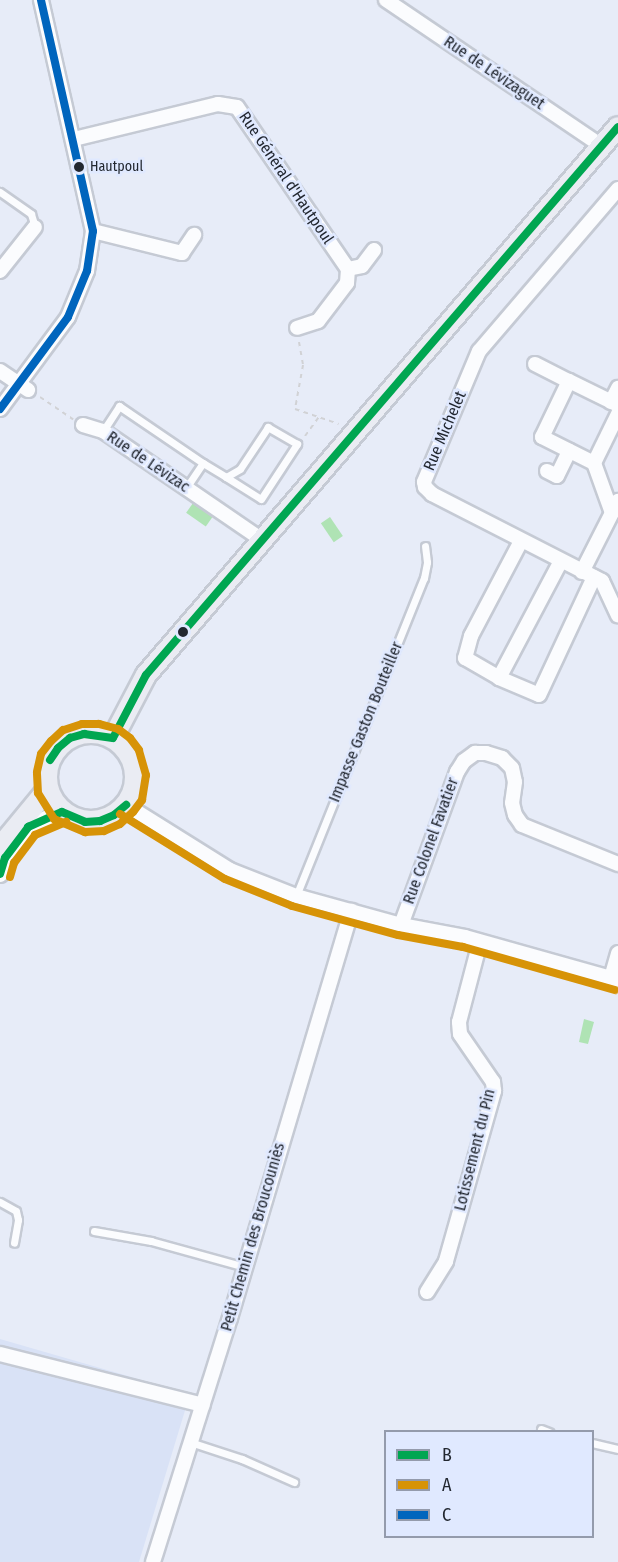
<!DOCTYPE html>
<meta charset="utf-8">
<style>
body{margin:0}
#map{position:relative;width:618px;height:1562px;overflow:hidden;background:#e7ecf8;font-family:"Fira Sans Condensed",sans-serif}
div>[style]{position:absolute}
.built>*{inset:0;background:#d9e2f6}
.water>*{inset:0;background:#afe3b4;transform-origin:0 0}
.path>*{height:2px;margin-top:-1px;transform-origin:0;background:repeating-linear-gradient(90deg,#d1d2d5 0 4.5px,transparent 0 9px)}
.roads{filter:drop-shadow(2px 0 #c5cad4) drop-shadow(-2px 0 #c5cad4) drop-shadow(0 2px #c5cad4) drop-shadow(0 -2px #c5cad4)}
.service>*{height:7px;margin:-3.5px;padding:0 3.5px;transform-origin:3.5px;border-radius:3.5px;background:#fbfcfe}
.minor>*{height:14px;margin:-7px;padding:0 7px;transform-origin:7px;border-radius:7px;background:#fbfcfe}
.tertiary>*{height:16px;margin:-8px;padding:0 8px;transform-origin:8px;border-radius:8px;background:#fbfcfe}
.primary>*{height:20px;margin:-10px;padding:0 10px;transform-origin:10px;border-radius:10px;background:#eaecf3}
.primary>.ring{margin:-10px;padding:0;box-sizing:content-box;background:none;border:20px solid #eaecf3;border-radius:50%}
.bus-1>*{height:8px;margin:-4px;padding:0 4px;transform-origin:4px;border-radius:4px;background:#00a651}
.bus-2>*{height:8px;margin:-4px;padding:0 4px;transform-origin:4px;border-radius:4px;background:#d79307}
.bus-3>*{height:8px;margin:-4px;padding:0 4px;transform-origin:4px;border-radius:4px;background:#0065bd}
.dots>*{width:16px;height:16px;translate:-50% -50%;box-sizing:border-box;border:3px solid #e0e9ff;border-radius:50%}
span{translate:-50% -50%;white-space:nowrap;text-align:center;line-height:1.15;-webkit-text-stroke:5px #e0e9ff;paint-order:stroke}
.bus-label{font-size:14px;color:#222730}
.left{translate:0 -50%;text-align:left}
.street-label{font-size:16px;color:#222730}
.legend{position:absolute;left:384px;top:1430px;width:210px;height:108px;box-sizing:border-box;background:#e0e9ff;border:2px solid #949bac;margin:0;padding:8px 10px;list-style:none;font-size:18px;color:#222730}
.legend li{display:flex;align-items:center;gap:12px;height:30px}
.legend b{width:30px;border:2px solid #949bac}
</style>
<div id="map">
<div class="built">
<i style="clip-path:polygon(0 1339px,190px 1394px,139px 1562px,0 1562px)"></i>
</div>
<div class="water">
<i style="left:193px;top:503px;width:24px;height:12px;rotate:35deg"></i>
<i style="left:330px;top:517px;width:23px;height:11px;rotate:56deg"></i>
<i style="clip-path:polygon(584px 1019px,594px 1022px,588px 1044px,579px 1042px)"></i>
</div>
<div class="path">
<i style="left:299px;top:342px;width:23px;rotate:80deg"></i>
<i style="left:303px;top:365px;width:45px;rotate:100.3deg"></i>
<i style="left:295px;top:409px;width:46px;rotate:18.8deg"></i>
<i style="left:40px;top:397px;width:40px;rotate:34deg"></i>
<i style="left:305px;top:436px;width:24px;rotate:-54deg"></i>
</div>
<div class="roads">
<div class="service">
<i style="left:0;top:192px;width:38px;rotate:35deg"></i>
<i style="left:31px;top:214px;width:14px;rotate:73deg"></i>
<i style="left:103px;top:431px;width:30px;rotate:-57deg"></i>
<i style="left:119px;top:406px;width:102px;rotate:34.2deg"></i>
<i style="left:186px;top:488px;width:30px;rotate:-56deg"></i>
<i style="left:203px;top:463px;width:27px;rotate:31deg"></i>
<i style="left:226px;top:477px;width:41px;rotate:32.2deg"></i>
<i style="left:261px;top:499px;width:66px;rotate:-56.8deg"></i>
<i style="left:297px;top:444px;width:34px;rotate:-150deg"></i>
<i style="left:268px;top:427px;width:50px;rotate:123.7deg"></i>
<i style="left:240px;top:469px;width:16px;rotate:150deg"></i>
<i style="left:296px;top:896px;width:343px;rotate:-68.1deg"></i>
<i style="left:424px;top:578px;width:16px;rotate:-79deg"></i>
<i style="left:427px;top:562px;width:16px;rotate:-97deg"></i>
<i style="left:0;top:1202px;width:18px;rotate:29deg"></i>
<i style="left:16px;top:1211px;width:9px;rotate:77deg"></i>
<i style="left:18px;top:1220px;width:23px;rotate:100deg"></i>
<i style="left:94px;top:1231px;width:58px;rotate:10deg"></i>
<i style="left:151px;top:1241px;width:98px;rotate:15.5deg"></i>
<i style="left:541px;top:1429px;width:9px;rotate:21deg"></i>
<i style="left:190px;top:1442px;width:55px;rotate:18.1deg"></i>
<i style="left:242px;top:1459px;width:57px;rotate:23.9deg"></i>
<i style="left:592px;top:1443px;width:27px;rotate:13deg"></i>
</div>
<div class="minor">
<i style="left:386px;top:0;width:261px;rotate:34.1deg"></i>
<i style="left:74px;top:139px;width:148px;rotate:-13.7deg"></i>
<i style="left:218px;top:104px;width:19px;rotate:9deg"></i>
<i style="left:237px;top:107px;width:196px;rotate:55.6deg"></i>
<i style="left:348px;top:269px;width:14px;rotate:94deg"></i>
<i style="left:347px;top:283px;width:48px;rotate:127.3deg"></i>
<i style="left:318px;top:321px;width:22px;rotate:162deg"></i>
<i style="left:618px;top:189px;width:213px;rotate:130.6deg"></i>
<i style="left:479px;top:351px;width:142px;rotate:112.8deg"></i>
<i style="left:424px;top:482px;width:5px;rotate:79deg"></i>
<i style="left:425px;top:487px;width:10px;rotate:45deg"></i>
<i style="left:432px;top:494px;width:191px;rotate:27.1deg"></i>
<i style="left:602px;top:581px;width:38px;rotate:65deg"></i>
<i style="left:93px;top:231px;width:92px;rotate:13.9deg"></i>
<i style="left:182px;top:253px;width:22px;rotate:-56deg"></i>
<i style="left:348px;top:269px;width:14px;rotate:-12deg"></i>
<i style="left:362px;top:266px;width:20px;rotate:-53deg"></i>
<i style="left:0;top:271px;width:56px;rotate:-51.5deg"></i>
<i style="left:535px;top:364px;width:38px;rotate:27deg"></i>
<i style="left:0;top:371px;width:34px;rotate:34deg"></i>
<i style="left:611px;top:402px;width:16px;rotate:-63deg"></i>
<i style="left:618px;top:405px;width:55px;rotate:-153.9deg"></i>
<i style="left:569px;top:381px;width:62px;rotate:115.7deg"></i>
<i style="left:542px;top:437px;width:58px;rotate:26.6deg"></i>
<i style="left:594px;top:463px;width:55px;rotate:-63.9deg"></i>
<i style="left:0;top:409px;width:114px;rotate:-53.5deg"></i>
<i style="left:68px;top:317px;width:50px;rotate:-67.6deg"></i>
<i style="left:87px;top:271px;width:40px;rotate:-81.5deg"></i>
<i style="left:93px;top:231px;width:237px;rotate:-102.7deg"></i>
<i style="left:83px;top:425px;width:21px;rotate:17deg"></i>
<i style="left:103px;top:431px;width:193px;rotate:34.4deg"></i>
<i style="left:594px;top:463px;width:53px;rotate:70.2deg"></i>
<i style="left:547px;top:471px;width:11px;rotate:27deg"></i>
<i style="left:557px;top:476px;width:28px;rotate:-64deg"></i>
<i style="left:521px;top:541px;width:107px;rotate:117.8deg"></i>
<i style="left:471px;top:636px;width:23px;rotate:105deg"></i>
<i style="left:465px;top:658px;width:39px;rotate:30deg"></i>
<i style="left:499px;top:678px;width:132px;rotate:-62.1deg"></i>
<i style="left:582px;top:572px;width:80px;rotate:-63.1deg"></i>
<i style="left:499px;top:678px;width:43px;rotate:23deg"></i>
<i style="left:539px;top:695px;width:130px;rotate:-65deg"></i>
<i style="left:126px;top:805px;width:123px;rotate:32deg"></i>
<i style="left:230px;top:870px;width:71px;rotate:21.5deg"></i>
<i style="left:296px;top:896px;width:109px;rotate:15.4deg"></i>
<i style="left:401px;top:925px;width:65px;rotate:10.6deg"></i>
<i style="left:465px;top:937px;width:159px;rotate:15.7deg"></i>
<i style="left:401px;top:925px;width:163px;rotate:-69.9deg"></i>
<i style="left:457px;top:772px;width:13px;rotate:-58deg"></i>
<i style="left:464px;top:761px;width:14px;rotate:-36deg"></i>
<i style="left:475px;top:753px;width:11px"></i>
<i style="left:486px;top:753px;width:17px;rotate:17deg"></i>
<i style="left:502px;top:758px;width:14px;rotate:45deg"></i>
<i style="left:512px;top:768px;width:14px;rotate:78deg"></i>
<i style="left:515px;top:782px;width:21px;rotate:98deg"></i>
<i style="left:512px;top:803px;width:12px;rotate:76deg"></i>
<i style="left:515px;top:815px;width:12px;rotate:55deg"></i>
<i style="left:522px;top:825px;width:104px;rotate:22.1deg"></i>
<i style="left:611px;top:978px;width:26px;rotate:-74deg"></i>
<i style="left:427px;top:1292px;width:36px;rotate:-58deg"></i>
<i style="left:446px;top:1261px;width:177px;rotate:-74.2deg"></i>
<i style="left:494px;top:1091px;width:9px;rotate:-96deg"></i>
<i style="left:493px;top:1082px;width:58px;rotate:-124.5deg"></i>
<i style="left:460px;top:1034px;width:12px;rotate:-95deg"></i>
<i style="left:459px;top:1022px;width:83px;rotate:-75.3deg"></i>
<i style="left:0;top:1354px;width:209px;rotate:14.1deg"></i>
<i style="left:153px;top:1562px;width:256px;rotate:-72.5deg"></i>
<i style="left:230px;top:1318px;width:425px;rotate:-73.4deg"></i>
</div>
<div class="tertiary">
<i style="left:0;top:874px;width:17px;rotate:-73deg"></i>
<i style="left:5px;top:858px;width:39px;rotate:-53deg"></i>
<i style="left:28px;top:827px;width:37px;rotate:-24deg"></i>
</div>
<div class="primary">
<i class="ring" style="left:47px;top:733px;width:68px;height:68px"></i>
<i style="left:113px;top:738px;width:71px;rotate:-62.4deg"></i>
<i style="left:146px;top:675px;width:723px;rotate:-49.26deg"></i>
<i style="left:0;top:847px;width:75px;rotate:-50.4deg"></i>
</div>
</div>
<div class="bus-1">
<i style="left:113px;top:738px;width:71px;rotate:-62.4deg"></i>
<i style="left:146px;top:675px;width:723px;rotate:-49.26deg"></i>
<i style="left:50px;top:760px;width:14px;rotate:-56deg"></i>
<i style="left:58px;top:748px;width:16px;rotate:-40deg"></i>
<i style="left:70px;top:738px;width:15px;rotate:-16deg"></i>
<i style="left:84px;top:734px;width:29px;rotate:8deg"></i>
<i style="left:62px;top:812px;width:25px;rotate:23deg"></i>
<i style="left:85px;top:822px;width:15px;rotate:-4deg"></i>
<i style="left:100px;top:821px;width:15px;rotate:-23deg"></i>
<i style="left:114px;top:815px;width:16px;rotate:-40deg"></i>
<i style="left:0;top:874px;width:17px;rotate:-73deg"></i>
<i style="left:5px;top:858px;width:39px;rotate:-53deg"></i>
<i style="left:28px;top:827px;width:37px;rotate:-24deg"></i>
</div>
<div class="bus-2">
<i style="left:37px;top:774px;width:19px;rotate:87deg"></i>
<i style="left:38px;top:793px;width:31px;rotate:58deg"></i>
<i style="left:54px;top:819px;width:34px;rotate:23deg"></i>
<i style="left:85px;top:832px;width:19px;rotate:-3deg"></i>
<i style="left:104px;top:831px;width:17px;rotate:-24deg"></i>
<i style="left:120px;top:824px;width:18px;rotate:-43deg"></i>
<i style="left:133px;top:812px;width:15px;rotate:-53deg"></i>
<i style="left:142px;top:800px;width:25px;rotate:-81deg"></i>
<i style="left:146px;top:775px;width:26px;rotate:-106deg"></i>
<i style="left:139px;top:750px;width:15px;rotate:-127deg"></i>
<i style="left:130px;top:738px;width:15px;rotate:-143deg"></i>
<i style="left:118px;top:729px;width:20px;rotate:-165deg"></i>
<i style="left:99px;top:724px;width:17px;rotate:180deg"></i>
<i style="left:82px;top:724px;width:20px;rotate:162deg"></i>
<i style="left:63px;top:730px;width:16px;rotate:137deg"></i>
<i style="left:51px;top:741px;width:16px;rotate:128deg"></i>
<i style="left:41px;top:754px;width:18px;rotate:103deg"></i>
<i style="left:120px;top:814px;width:123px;rotate:31.8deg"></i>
<i style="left:225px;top:879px;width:72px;rotate:21.9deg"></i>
<i style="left:292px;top:906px;width:110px;rotate:15.3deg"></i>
<i style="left:398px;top:935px;width:66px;rotate:10.5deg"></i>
<i style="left:463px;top:947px;width:158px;rotate:15.8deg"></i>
<i style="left:10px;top:877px;width:15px;rotate:-74deg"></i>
<i style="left:14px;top:863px;width:35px;rotate:-53deg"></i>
<i style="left:35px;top:835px;width:34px;rotate:-23deg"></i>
</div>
<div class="bus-3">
<i style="left:0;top:409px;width:114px;rotate:-53.5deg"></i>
<i style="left:68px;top:317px;width:50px;rotate:-67.6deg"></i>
<i style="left:87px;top:271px;width:40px;rotate:-81.5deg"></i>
<i style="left:93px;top:231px;width:237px;rotate:-102.7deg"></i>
</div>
<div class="dots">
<i style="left:79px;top:167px;background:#222730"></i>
<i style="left:183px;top:632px;background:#222730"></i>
</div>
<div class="bus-label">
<span class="left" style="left:90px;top:167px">Hautpoul</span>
</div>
<div class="street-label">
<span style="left:494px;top:73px;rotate:34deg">Rue de Lévizaguet</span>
<span style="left:286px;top:178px;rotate:56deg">Rue Général d'Hautpoul</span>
<span style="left:445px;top:431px;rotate:-67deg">Rue Michelet</span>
<span style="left:148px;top:462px;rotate:34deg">Rue de Lévizac</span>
<span style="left:366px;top:722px;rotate:-68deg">Impasse Gaston Bouteiller</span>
<span style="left:431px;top:841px;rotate:-70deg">Rue Colonel Favatier</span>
<span style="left:475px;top:1150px;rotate:-76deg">Lotissement du Pin</span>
<span style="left:253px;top:1237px;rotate:-74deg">Petit Chemin des Broucouniès</span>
</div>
<ul class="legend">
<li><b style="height:8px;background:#00a651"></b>B</li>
<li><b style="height:8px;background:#d79307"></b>A</li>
<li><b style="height:8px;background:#0065bd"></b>C</li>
</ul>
</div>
